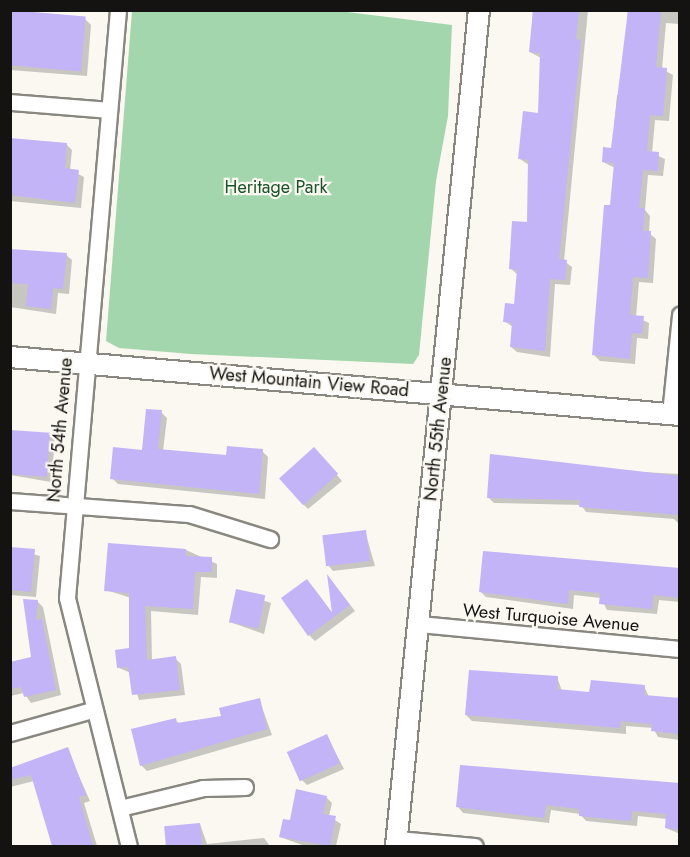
<!DOCTYPE html>
<style>
body{margin:0}
#map{position:relative;width:690px;height:857px;overflow:hidden;background:#fbf8f1;font-family:Jost,sans-serif}
div>[style]{position:absolute}
.green>*{inset:0;background:#a3d6ac}
.shadow>*{inset:0;background:#0003}
.building>*{inset:0;background:#c3b3f7;transform-origin:0 0}
.roads{filter:drop-shadow(2px 0 #8a8781) drop-shadow(-2px 0 #8a8781) drop-shadow(0 2px #8a8781) drop-shadow(0 -2px #8a8781)}
.minor>*{height:15px;margin:-7.5px;padding:0 7.5px;transform-origin:7.5px;border-radius:7.5px;background:#fff}
.tertiary>*{height:20px;margin:-10px;padding:0 10px;transform-origin:10px;border-radius:10px;background:#fff}
span{translate:-50% -50%;white-space:nowrap;text-align:center;line-height:1.15;-webkit-text-stroke:4.5px #fbf8f1;paint-order:stroke}
.park-label{font-size:18px;color:#185229}
.street-label{font-size:18px;color:#141311}
.frame{position:absolute;inset:0;border:12px solid #141311;pointer-events:none}
</style>
<div id="map">
<div class="green">
<i style="clip-path:polygon(132px 11px,339px 11px,452px 25px,448px 116px,436px 181px,419px 355px,413px 364px,191px 354px,119px 348px,106px 341px)"></i>
</div>
<div class="shadow">
<i style="clip-path:polygon(533px 10px,588px 10px,564px 261px,572px 267px,570px 285px,555px 284px,550px 357px,517px 352px,511px 347px,513px 327px,504px 321px,515px 305px,518px 275px,510px 268px,529px 224px,529px 165px,520px 159px,539px 114px,541px 58px,530px 52px)"></i>
<i style="clip-path:polygon(628px 10px,680px 10px,679px 24px,666px 23px,662px 69px,673px 75px,669px 121px,655px 120px,652px 153px,665px 159px,663px 176px,648px 175px,645px 210px,650px 216px,649px 233px,656px 239px,653px 283px,639px 282px,636px 317px,649px 323px,648px 339px,637px 338px,635px 364px,600px 361px,594px 355px,615px 168px,603px 162px,612px 149px,617px 95px,622px 95px)"></i>
<i style="clip-path:polygon(10px 12px,85px 19px,91px 25px,87px 76px,10px 70px)"></i>
<i style="clip-path:polygon(10px 140px,66px 144px,72px 150px,70px 170px,84px 177px,81px 208px,10px 201px)"></i>
<i style="clip-path:polygon(10px 251px,66px 255px,72px 260px,69px 294px,58px 293px,56px 314px,10px 307px)"></i>
<i style="clip-path:polygon(161px 412px,167px 418px,163px 451px,227px 457px,262px 451px,268px 457px,265px 499px,118px 484px,112px 478px,143px 451px)"></i>
<i style="clip-path:polygon(10px 432px,49px 435px,55px 441px,51px 482px,10px 475px)"></i>
<i style="clip-path:polygon(320px 455px,342px 481px,308px 509px,303px 504px)"></i>
<i style="clip-path:polygon(601px 470px,680px 474px,680px 525px,674px 519px,586px 512px,581px 505px,494px 503px,488px 497px)"></i>
<i style="clip-path:polygon(365px 531px,375px 566px,333px 571px,328px 565px)"></i>
<i style="clip-path:polygon(10px 548px,40px 556px,36px 597px,10px 595px)"></i>
<i style="clip-path:polygon(186px 550px,217px 564px,217px 578px,201px 577px,198px 615px,151px 611px,152px 661px,175px 658px,181px 664px,185px 695px,139px 700px,131px 673px,119px 668px,130px 650px,131px 598px,106px 590px)"></i>
<i style="clip-path:polygon(680px 569px,680px 602px,659px 600px,657px 614px,607px 610px,601px 598px,574px 595px,573px 609px,486px 597px,480px 591px)"></i>
<i style="clip-path:polygon(329px 578px,355px 611px,315px 641px,309px 635px,313px 587px,334px 615px)"></i>
<i style="clip-path:polygon(237px 591px,271px 603px,264px 634px,230px 622px)"></i>
<i style="clip-path:polygon(37px 601px,43px 607px,61px 695px,31px 703px,24px 693px,10px 696px,10px 663px,33px 658px)"></i>
<i style="clip-path:polygon(557px 677px,562px 691px,591px 694px,644px 686px,649px 697px,677px 700px,680px 687px,680px 740px,658px 737px,653px 728px,626px 726px,626px 734px,472px 721px,466px 715px)"></i>
<i style="clip-path:polygon(259px 699px,272px 735px,147px 771px,141px 765px,175px 720px,180px 724px,223px 717px)"></i>
<i style="clip-path:polygon(327px 736px,344px 769px,307px 785px,301px 779px)"></i>
<i style="clip-path:polygon(67px 749px,90px 801px,84px 803px,97px 846px,54px 846px,34px 781px,10px 787px,10px 770px)"></i>
<i style="clip-path:polygon(680px 786px,680px 834px,666px 828px,667px 819px,638px 816px,637px 826px,586px 821px,580px 814px,551px 810px,549px 823px,463px 813px,458px 807px)"></i>
<i style="clip-path:polygon(326px 797px,332px 803px,329px 816px,341px 824px,336px 846px,305px 846px,280px 837px)"></i>
<i style="clip-path:polygon(200px 824px,207px 844px,264px 838px,270px 846px,167px 846px,166px 827px)"></i>
</div>
<div class="building">
<i style="left:10px;top:10px;width:76px;height:55px;rotate:5deg"></i>
<i style="clip-path:polygon(533px 10px,579px 10px,576px 39px,581px 40px,559px 259px,567px 260px,565px 280px,550px 279px,545px 351px,510px 347px,512px 323px,503px 322px,505px 303px,514px 304px,517px 270px,509px 269px,512px 221px,527px 222px,528px 160px,518px 159px,523px 111px,538px 113px,540px 53px,529px 52px)"></i>
<i style="clip-path:polygon(628px 10px,661px 10px,656px 67px,667px 68px,663px 116px,650px 115px,647px 151px,659px 152px,658px 171px,643px 170px,639px 208px,645px 208px,643px 231px,651px 231px,649px 260px,648px 278px,633px 277px,630px 315px,644px 316px,642px 334px,632px 333px,630px 359px,592px 355px,604px 205px,610px 205px,614px 163px,602px 162px,603px 147px,611px 148px)"></i>
<i style="clip-path:polygon(10px 138px,67px 143px,65px 168px,79px 170px,75px 203px,10px 195px)"></i>
<i style="clip-path:polygon(10px 249px,67px 253px,63px 289px,53px 288px,51px 309px,26px 306px,28px 284px,10px 283px)"></i>
<i style="clip-path:polygon(146px 409px,162px 410px,158px 449px,226px 455px,227px 446px,263px 449px,259px 494px,110px 479px,113px 447px,142px 450px)"></i>
<i style="left:10px;top:430px;width:40px;height:44px;rotate:4deg"></i>
<i style="left:314px;top:447px;width:36px;height:47px;rotate:48deg"></i>
<i style="clip-path:polygon(490px 454px,680px 476px,680px 515px,579px 507px,580px 500px,487px 498px)"></i>
<i style="left:366px;top:530px;width:31px;height:44px;rotate:83deg"></i>
<i style="clip-path:polygon(108px 543px,186px 549px,186px 556px,212px 557px,212px 572px,195px 572px,193px 609px,145px 606px,147px 660px,176px 656px,180px 690px,132px 695px,128px 667px,117px 668px,115px 650px,129px 648px,129px 593px,104px 591px)"></i>
<i style="clip-path:polygon(10px 547px,35px 549px,31px 592px,10px 590px)"></i>
<i style="clip-path:polygon(483px 551px,680px 568px,680px 598px,653px 595px,652px 609px,599px 604px,600px 593px,569px 590px,568px 604px,479px 592px)"></i>
<i style="clip-path:polygon(327px 574px,350px 605px,308px 636px,281px 598px,307px 579px,332px 613px)"></i>
<i style="left:236px;top:589px;width:30px;height:34px;rotate:12deg"></i>
<i style="clip-path:polygon(23px 599px,38px 600px,36px 620px,42px 619px,56px 690px,24px 697px,21px 687px,10px 689px,10px 662px,31px 657px)"></i>
<i style="clip-path:polygon(469px 670px,558px 676px,557px 689px,589px 692px,591px 680px,645px 685px,644px 695px,680px 698px,680px 734px,651px 731px,652px 724px,621px 721px,620px 728px,465px 715px)"></i>
<i style="clip-path:polygon(260px 698px,267px 729px,140px 766px,131px 729px,176px 718px,177px 723px,221px 716px,219px 708px)"></i>
<i style="left:327px;top:734px;width:32px;height:44px;rotate:66deg"></i>
<i style="clip-path:polygon(68px 747px,86px 795px,79px 797px,93px 846px,52px 846px,31px 775px,10px 780px,10px 768px)"></i>
<i style="clip-path:polygon(460px 765px,680px 783px,680px 830px,665px 828px,666px 814px,632px 811px,631px 821px,579px 816px,579px 809px,546px 805px,544px 818px,456px 807px)"></i>
<i style="clip-path:polygon(296px 789px,327px 796px,323px 814px,336px 816px,330px 846px,279px 837px,283px 819px,290px 820px)"></i>
<i style="left:200px;top:823px;width:23px;height:36px;rotate:85deg"></i>
</div>
<div class="roads">
<div class="minor">
<i style="left:118px;top:10px;width:590px;rotate:94.96deg"></i>
<i style="left:67px;top:598px;width:256px;rotate:76deg"></i>
<i style="left:10px;top:102px;width:99px;rotate:4.6deg"></i>
<i style="left:670px;top:414px;width:100px;rotate:-84.2deg"></i>
<i style="left:10px;top:501px;width:179px;rotate:4.2deg"></i>
<i style="left:189px;top:514px;width:85px;rotate:17.2deg"></i>
<i style="left:419px;top:624px;width:262px;rotate:5.5deg"></i>
<i style="left:10px;top:733px;width:85px;rotate:-15.7deg"></i>
<i style="left:120px;top:808px;width:85px;rotate:-13.5deg"></i>
<i style="left:203px;top:788px;width:42px;rotate:-1.4deg"></i>
<i style="left:397px;top:839px;width:78px;rotate:5.1deg"></i>
</div>
<div class="tertiary">
<i style="left:10px;top:357px;width:673px;rotate:4.95deg"></i>
<i style="left:396px;top:846px;width:840px;rotate:-84.33deg"></i>
</div>
</div>
<div class="park-label">
<span style="left:276px;top:187px">Heritage Park</span>
</div>
<div class="street-label">
<span style="left:309px;top:382px;rotate:5deg">West Mountain View Road</span>
<span style="left:438px;top:429px;rotate:-84deg">North 55th Avenue</span>
<span style="left:60px;top:430px;rotate:-85deg">North 54th Avenue</span>
<span style="left:551px;top:618px;rotate:5deg">West Turquoise Avenue</span>
</div>
<div class="frame"></div>
</div>
